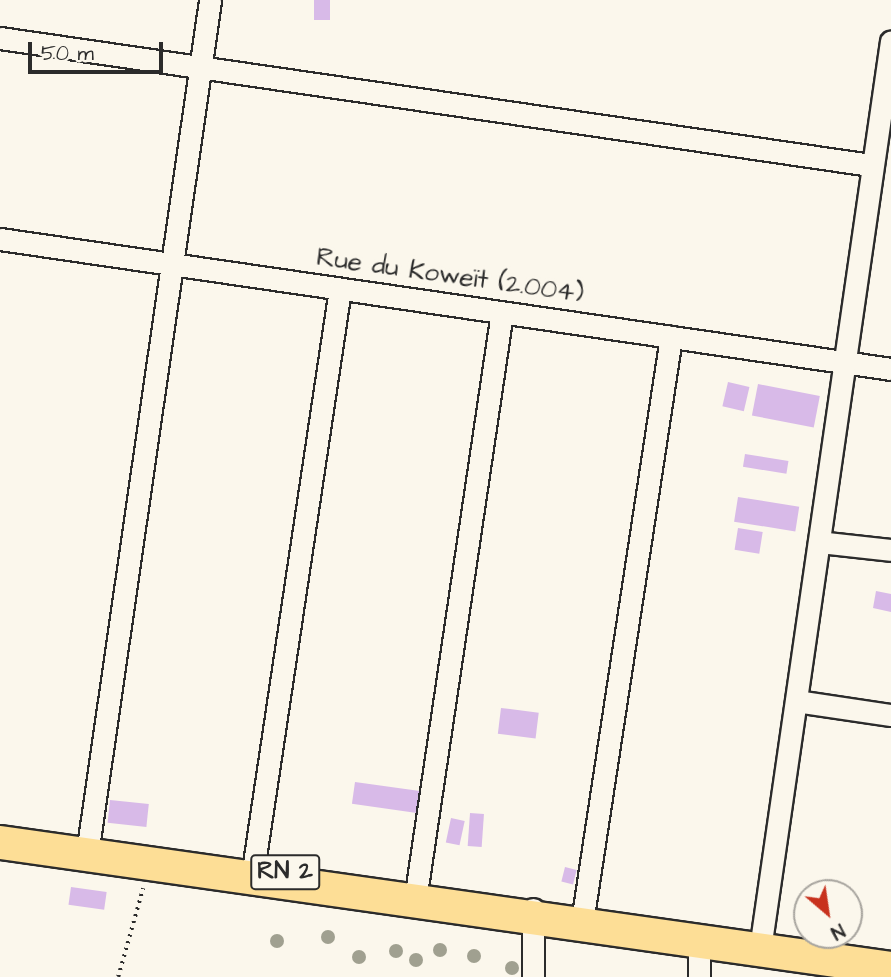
<!DOCTYPE html>
<meta charset="utf-8">
<style>
body{margin:0}
#map{position:relative;width:891px;height:977px;overflow:hidden;background:#fbf7ec;font-family:"Architects Daughter",sans-serif}
div>[style]{position:absolute}
.building>*{inset:0;background:#d8bae8;transform-origin:0 0}
.path>*{height:3.5px;margin-top:-1.75px;transform-origin:0;background:repeating-linear-gradient(90deg,#2b2b2b 0 2px,transparent 0 7px)}
.roads{filter:drop-shadow(2px 0 #2b2b2b) drop-shadow(-2px 0 #2b2b2b) drop-shadow(0 2px #2b2b2b) drop-shadow(0 -2px #2b2b2b)}
.street>*{height:21px;margin:-10.5px;padding:0 10.5px;transform-origin:10.5px;border-radius:10.5px;background:#fbf7ec}
.primary>*{height:33px;margin:-16.5px;padding:0 16.5px;transform-origin:16.5px;border-radius:16.5px;background:#fdde96}
.trees>*{width:14px;height:14px;margin:-7px;border-radius:50%;background:#a0a090}
span{translate:-50% -50%;white-space:nowrap;text-align:center;line-height:1.15;-webkit-text-stroke:6px #fbf7ec;paint-order:stroke}
.shield-label span{padding:2px 5px;background:#fbf7ec;border:2px solid;border-radius:5px;-webkit-text-stroke-width:0}
.shield-label{font-size:24px;color:#2b2b2b;font-weight:700}
.street-label{font-size:26px;color:#2b2b2b}
.north{position:absolute;left:793px;top:879px;width:70px;height:70px;box-sizing:border-box;background:#fbf7ec;border:2px solid #a8a59f;border-radius:50%;rotate:151deg;font-size:19px;font-weight:700;line-height:28px;text-align:center;color:#2b2b2b}
.north::after{content:'';display:block;margin:auto;width:24px;height:32px;background:#c8321e;clip-path:polygon(50% 0,100% 100%,50% 72%,0 100%)}
.scale{position:absolute;left:28px;top:42px;width:135px;height:32px;box-sizing:border-box;border:4px solid #2b2b2b;border-top:0;padding-left:9px;font-size:21px;line-height:24px;white-space:nowrap;color:#2b2b2b;-webkit-text-stroke:5px #fbf7ec;paint-order:stroke}
</style>
<div id="map">
<div class="building">
<i style="left:314px;top:0;width:16px;height:20px"></i>
<i style="left:728px;top:382px;width:22px;height:25px;rotate:13deg"></i>
<i style="left:758px;top:384px;width:63px;height:32px;rotate:11deg"></i>
<i style="left:745px;top:454px;width:44px;height:13px;rotate:9deg"></i>
<i style="left:738px;top:497px;width:62px;height:25px;rotate:9deg"></i>
<i style="left:738px;top:528px;width:25px;height:22px;rotate:9deg"></i>
<i style="clip-path:polygon(876px 591px,891px 594px,891px 612px,873px 608px)"></i>
<i style="left:501px;top:708px;width:38px;height:26px;rotate:7deg"></i>
<i style="left:355px;top:782px;width:69px;height:22px;rotate:8deg"></i>
<i style="left:110px;top:800px;width:39px;height:23px;rotate:6deg"></i>
<i style="left:470px;top:813px;width:14px;height:33px;rotate:4deg"></i>
<i style="left:451px;top:818px;width:14px;height:25px;rotate:12deg"></i>
<i style="left:565px;top:867px;width:12px;height:15px;rotate:14deg"></i>
<i style="left:71px;top:887px;width:36px;height:18px;rotate:8deg"></i>
</div>
<div class="path">
<i style="left:118px;top:977px;width:92px;rotate:-74.3deg"></i>
</div>
<div class="roads">
<div class="street">
<i style="left:0;top:38px;width:880px;rotate:8.3deg"></i>
<i style="left:0;top:239px;width:900px;rotate:8.3deg"></i>
<i style="left:819px;top:542px;width:72px;rotate:6.3deg"></i>
<i style="left:796px;top:701px;width:96px;rotate:8.4deg"></i>
<i style="left:87px;top:854px;width:863px;rotate:-81.8deg"></i>
<i style="left:252px;top:877px;width:595px;rotate:-81.49deg"></i>
<i style="left:415px;top:900px;width:594px;rotate:-81.58deg"></i>
<i style="left:533px;top:909px;width:68px;rotate:90deg"></i>
<i style="left:582px;top:922px;width:592px;rotate:-81.35deg"></i>
<i style="left:699px;top:939px;width:38px;rotate:90deg"></i>
<i style="left:760px;top:949px;width:917px;rotate:-81.79deg"></i>
</div>
<div class="primary">
<i style="left:0;top:842px;width:900px;rotate:8.05deg"></i>
</div>
</div>
<div class="trees">
<i style="left:328px;top:937px"></i>
<i style="left:277px;top:941px"></i>
<i style="left:440px;top:950px"></i>
<i style="left:396px;top:951px"></i>
<i style="left:474px;top:956px"></i>
<i style="left:359px;top:957px"></i>
<i style="left:416px;top:960px"></i>
<i style="left:512px;top:968px"></i>
</div>
<div class="shield-label">
<span style="left:285px;top:872px">RN 2</span>
</div>
<div class="street-label">
<span style="left:450px;top:276px;rotate:8deg">Rue du Koweït (2.004)</span>
</div>
<div class="north">N</div>
<div class="scale">50 m</div>
</div>
